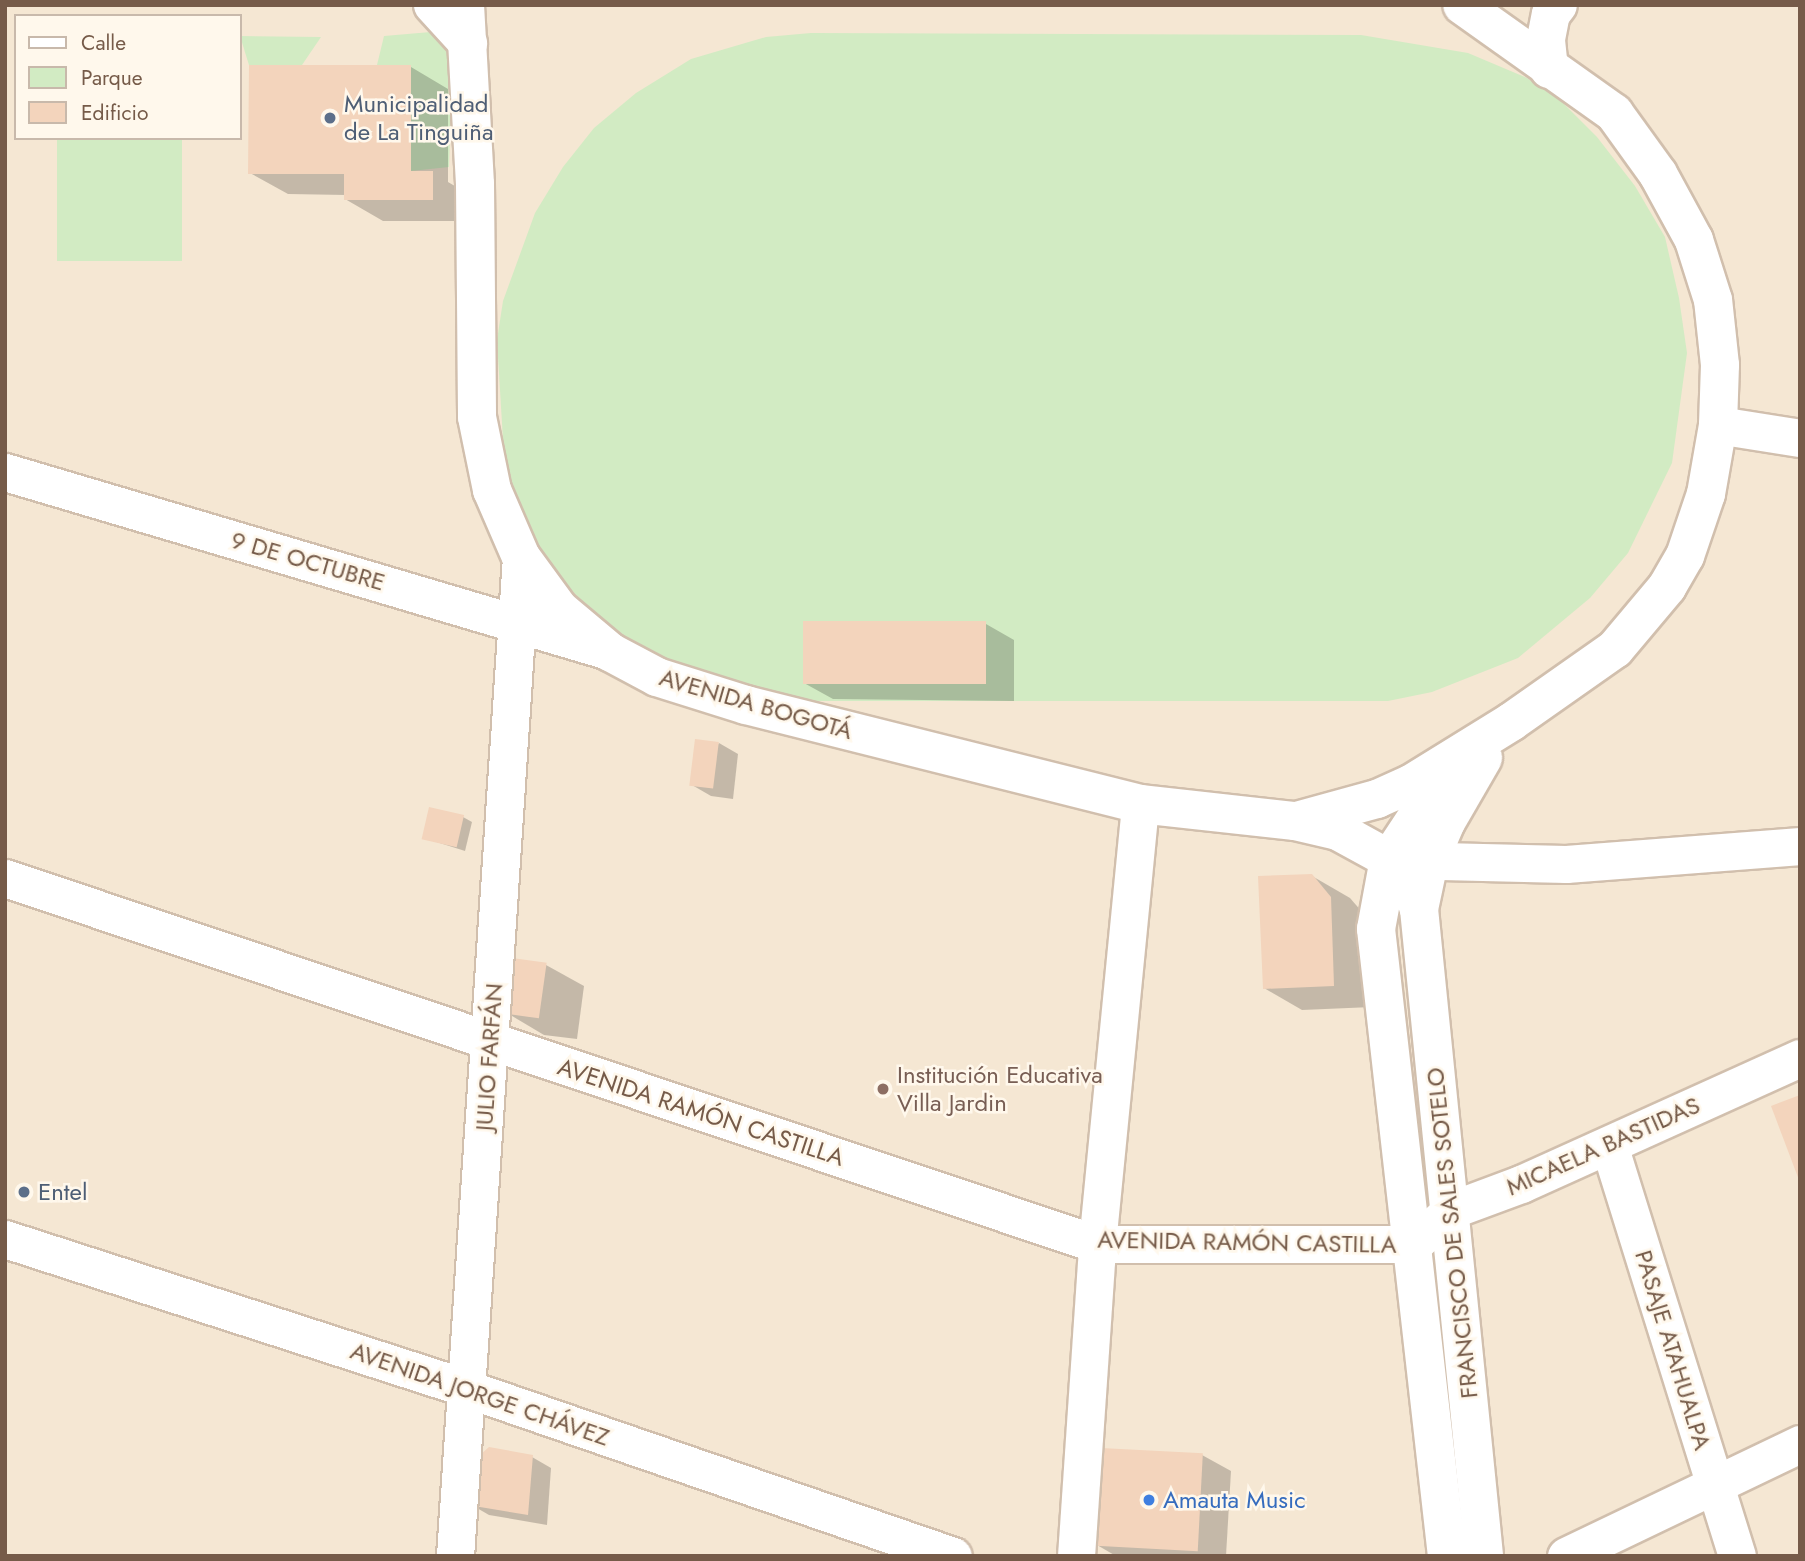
<!DOCTYPE html>
<meta charset="utf-8">
<style>
body{margin:0}
#map{position:relative;width:1805px;height:1561px;overflow:hidden;background:#fdf4e5;font-family:Jost,sans-serif}
div>[style]{position:absolute}
.residential>*{inset:0;background:#f5e7d3}
.green>*{inset:0;background:#d2ebc3;transform-origin:0 0}
.shadow>*{inset:0;background:#0003}
.building>*{inset:0;background:#f3d4bc;transform-origin:0 0}
.roads{filter:drop-shadow(2px 0 #d1bfad) drop-shadow(-2px 0 #d1bfad) drop-shadow(0 2px #d1bfad) drop-shadow(0 -2px #d1bfad)}
.minor>*{height:37px;margin:-18.5px;padding:0 18.5px;transform-origin:18.5px;border-radius:18.5px;background:#fff}
.tertiary>*{height:38px;margin:-19px;padding:0 19px;transform-origin:19px;border-radius:19px;background:#fff}
.dots>*{width:19px;height:19px;translate:-50% -50%;box-sizing:border-box;border:4px solid #fff8ec;border-radius:50%}
span{translate:-50% -50%;white-space:nowrap;text-align:center;line-height:1.15;-webkit-text-stroke:5px #fff8ec;paint-order:stroke}
.service-label{font-size:24px;color:#4e5e75}
.left{translate:0 -50%;text-align:left}
.street-label{font-size:24px;color:#765b49}
.education-label{font-size:24px;color:#785e54}
.shop-label{font-size:24px;color:#366cbe}
.frame{position:absolute;inset:0;border:7px solid #765b49;pointer-events:none}
.legend{position:absolute;left:14px;top:14px;width:228px;height:126px;box-sizing:border-box;background:#fff8ec;border:2px solid #c8b9ab;margin:0;padding:9px 12px;list-style:none;font-size:21px;color:#765b49}
.legend li{display:flex;align-items:center;gap:14px;height:35px}
.legend b{width:35px;border:2px solid #c8b9ab}
</style>
<div id="map">
<div class="residential">
<i style="clip-path:polygon(evenodd,5px 5px,1800px 5px,1800px 1556px,5px 1556px,5px 5px,16px 16px,240px 16px,240px 138px,16px 138px,16px 16px)"></i>
</div>
<div class="green">
<i style="clip-path:polygon(454px 30px,449px 167px,411px 171px,411px 66px,377px 65px,384px 36px)"></i>
<i style="clip-path:polygon(811px 33px,1361px 35px,1468px 53px,1527px 78px,1560px 100px,1597px 137px,1635px 186px,1665px 237px,1679px 298px,1687px 353px,1672px 463px,1628px 553px,1590px 598px,1518px 658px,1432px 692px,1388px 701px,815px 701px,763px 695px,664px 663px,612px 630px,581px 601px,550px 565px,529px 527px,513px 489px,503px 440px,497px 340px,503px 301px,535px 213px,563px 167px,594px 128px,636px 93px,691px 59px,766px 37px)"></i>
<i style="clip-path:polygon(240px 36px,321px 37px,302px 65px,249px 65px)"></i>
<i style="left:57px;top:138px;width:125px;height:123px"></i>
</div>
<div class="shadow">
<i style="clip-path:polygon(411px 67px,448px 89px,448px 182px,470px 195px,470px 221px,383px 221px,345px 199px,346px 195px,288px 194px,250px 173px)"></i>
<i style="clip-path:polygon(986px 624px,1014px 640px,1014px 701px,833px 699px,804px 683px)"></i>
<i style="clip-path:polygon(719px 743px,738px 754px,733px 799px,711px 796px,692px 785px)"></i>
<i style="clip-path:polygon(463px 817px,472px 822px,465px 851px,424px 838px)"></i>
<i style="clip-path:polygon(1312px 876px,1350px 898px,1369px 920px,1372px 1007px,1302px 1010px,1264px 988px)"></i>
<i style="clip-path:polygon(546px 965px,584px 986px,577px 1039px,544px 1035px,507px 1013px)"></i>
<i style="clip-path:polygon(1202px 1455px,1231px 1471px,1226px 1556px,1116px 1556px,1097px 1545px)"></i>
<i style="clip-path:polygon(532px 1457px,551px 1468px,547px 1525px,489px 1515px,470px 1504px)"></i>
</div>
<div class="building">
<i style="clip-path:polygon(249px 65px,411px 65px,411px 171px,433px 171px,433px 200px,344px 200px,344px 174px,248px 174px)"></i>
<i style="left:803px;top:621px;width:183px;height:63px"></i>
<i style="left:695px;top:739px;width:24px;height:47px;rotate:7deg"></i>
<i style="left:429px;top:807px;width:36px;height:33px;rotate:13deg"></i>
<i style="clip-path:polygon(1312px 874px,1331px 897px,1334px 986px,1263px 989px,1258px 876px)"></i>
<i style="left:512px;top:958px;width:35px;height:56px;rotate:8deg"></i>
<i style="clip-path:polygon(1800px 1095px,1800px 1180px,1799px 1180px,1771px 1106px)"></i>
<i style="clip-path:polygon(489px 1447px,533px 1455px,528px 1515px,468px 1505px,471px 1463px)"></i>
<i style="left:1101px;top:1448px;width:102px;height:98px;rotate:3deg"></i>
</div>
<div class="roads">
<div class="minor">
<i style="left:1718px;top:425px;width:83px;rotate:9deg"></i>
<i style="left:5px;top:472px;width:630px;rotate:16.51deg"></i>
<i style="left:1399px;top:860px;width:167px;rotate:1.4deg"></i>
<i style="left:1566px;top:864px;width:235px;rotate:-4.4deg"></i>
<i style="left:5px;top:878px;width:1152px;rotate:18.53deg"></i>
<i style="left:1097px;top:1244px;width:317px"></i>
<i style="left:1414px;top:1244px;width:50px;rotate:-42.6deg"></i>
<i style="left:1451px;top:1210px;width:75px;rotate:-20.4deg"></i>
<i style="left:1521px;top:1184px;width:306px;rotate:-24.3deg"></i>
<i style="left:1609px;top:1145px;width:430px;rotate:72.7deg"></i>
<i style="left:5px;top:1239px;width:484px;rotate:17.9deg"></i>
<i style="left:465px;top:1388px;width:516px;rotate:19deg"></i>
<i style="left:455px;top:1556px;width:1001px;rotate:-86.22deg"></i>
<i style="left:1076px;top:1556px;width:313px;rotate:-86.1deg"></i>
<i style="left:1097px;top:1244px;width:442px;rotate:-84.4deg"></i>
<i style="left:1566px;top:1556px;width:259px;rotate:-25.6deg"></i>
</div>
<div class="tertiary">
<i style="left:433px;top:5px;width:52px;rotate:47.4deg"></i>
<i style="left:465px;top:5px;width:179px;rotate:86.8deg"></i>
<i style="left:475px;top:184px;width:233px;rotate:89.5deg"></i>
<i style="left:477px;top:417px;width:75px;rotate:78.4deg"></i>
<i style="left:492px;top:490px;width:73px;rotate:66.6deg"></i>
<i style="left:521px;top:557px;width:64px;rotate:53.8deg"></i>
<i style="left:559px;top:609px;width:67px;rotate:40.1deg"></i>
<i style="left:610px;top:652px;width:53px;rotate:28deg"></i>
<i style="left:657px;top:677px;width:93px;rotate:17.5deg"></i>
<i style="left:746px;top:705px;width:406px;rotate:14.1deg"></i>
<i style="left:1140px;top:804px;width:156px;rotate:6.3deg"></i>
<i style="left:1295px;top:821px;width:44px;rotate:13.1deg"></i>
<i style="left:1338px;top:831px;width:58px;rotate:28.8deg"></i>
<i style="left:1389px;top:859px;width:35px;rotate:51deg"></i>
<i style="left:1411px;top:886px;width:24px;rotate:71deg"></i>
<i style="left:1419px;top:909px;width:650px;rotate:84.26deg"></i>
<i style="left:1549px;top:69px;width:30px;rotate:-96deg"></i>
<i style="left:1546px;top:39px;width:25px;rotate:-79deg"></i>
<i style="left:1551px;top:14px;width:11px;rotate:-52deg"></i>
<i style="left:1300px;top:820px;width:80px;rotate:-15.3deg"></i>
<i style="left:1377px;top:799px;width:37px;rotate:-24deg"></i>
<i style="left:1411px;top:784px;width:118px;rotate:-31.8deg"></i>
<i style="left:1511px;top:722px;width:127px;rotate:-35.1deg"></i>
<i style="left:1615px;top:649px;width:81px;rotate:-50deg"></i>
<i style="left:1667px;top:587px;width:36px;rotate:-60deg"></i>
<i style="left:1685px;top:556px;width:65px;rotate:-71.3deg"></i>
<i style="left:1706px;top:494px;width:70px;rotate:-80.1deg"></i>
<i style="left:1718px;top:425px;width:60px;rotate:-88.1deg"></i>
<i style="left:1720px;top:365px;width:65px;rotate:-96.1deg"></i>
<i style="left:1713px;top:300px;width:63px;rotate:-107.6deg"></i>
<i style="left:1694px;top:240px;width:75px;rotate:-118.6deg"></i>
<i style="left:1658px;top:174px;width:75px;rotate:-125.8deg"></i>
<i style="left:1614px;top:113px;width:186px;rotate:-144.6deg"></i>
<i style="left:1419px;top:909px;width:48px;rotate:-78deg"></i>
<i style="left:1429px;top:862px;width:43px;rotate:-67deg"></i>
<i style="left:1446px;top:822px;width:74px;rotate:-60deg"></i>
<i style="left:1447px;top:1556px;width:631px;rotate:-96.46deg"></i>
<i style="left:1376px;top:929px;width:71px;rotate:-79.5deg"></i>
<i style="left:1389px;top:859px;width:110px;rotate:-56.5deg"></i>
</div>
</div>
<div class="dots">
<i style="left:330px;top:118px;background:#5c6f8a"></i>
<i style="left:883px;top:1089px;background:#8d6e63"></i>
<i style="left:24px;top:1192px;background:#5c6f8a"></i>
<i style="left:1149px;top:1500px;background:#3f7fe0"></i>
</div>
<div class="service-label">
<span class="left" style="left:344px;top:118px">Municipalidad<br>de La Tinguiña</span>
<span class="left" style="left:38px;top:1192px">Entel</span>
</div>
<div class="street-label">
<span style="left:308px;top:561px;rotate:16deg">9 DE OCTUBRE</span>
<span style="left:756px;top:704px;rotate:16deg">AVENIDA BOGOTÁ</span>
<span style="left:489px;top:1057px;rotate:-86deg">JULIO FARFÁN</span>
<span style="left:701px;top:1112px;rotate:18deg">AVENIDA RAMÓN CASTILLA</span>
<span style="left:1603px;top:1146px;rotate:-24deg">MICAELA BASTIDAS</span>
<span style="left:1452px;top:1233px;rotate:-96deg">FRANCISCO DE SALES SOTELO</span>
<span style="left:1247px;top:1242px;rotate:1deg">AVENIDA RAMÓN CASTILLA</span>
<span style="left:1673px;top:1350px;rotate:73deg">PASAJE ATAHUALPA</span>
<span style="left:480px;top:1394px;rotate:19deg">AVENIDA JORGE CHÁVEZ</span>
</div>
<div class="education-label">
<span class="left" style="left:897px;top:1089px">Institución Educativa<br>Villa Jardin</span>
</div>
<div class="shop-label">
<span class="left" style="left:1163px;top:1500px">Amauta Music</span>
</div>
<div class="frame"></div>
<ul class="legend">
<li><b style="height:9px;background:#fff"></b>Calle</li>
<li><b style="height:19px;background:#d2ebc3"></b>Parque</li>
<li><b style="height:19px;background:#f3d4bc"></b>Edificio</li>
</ul>
</div>
